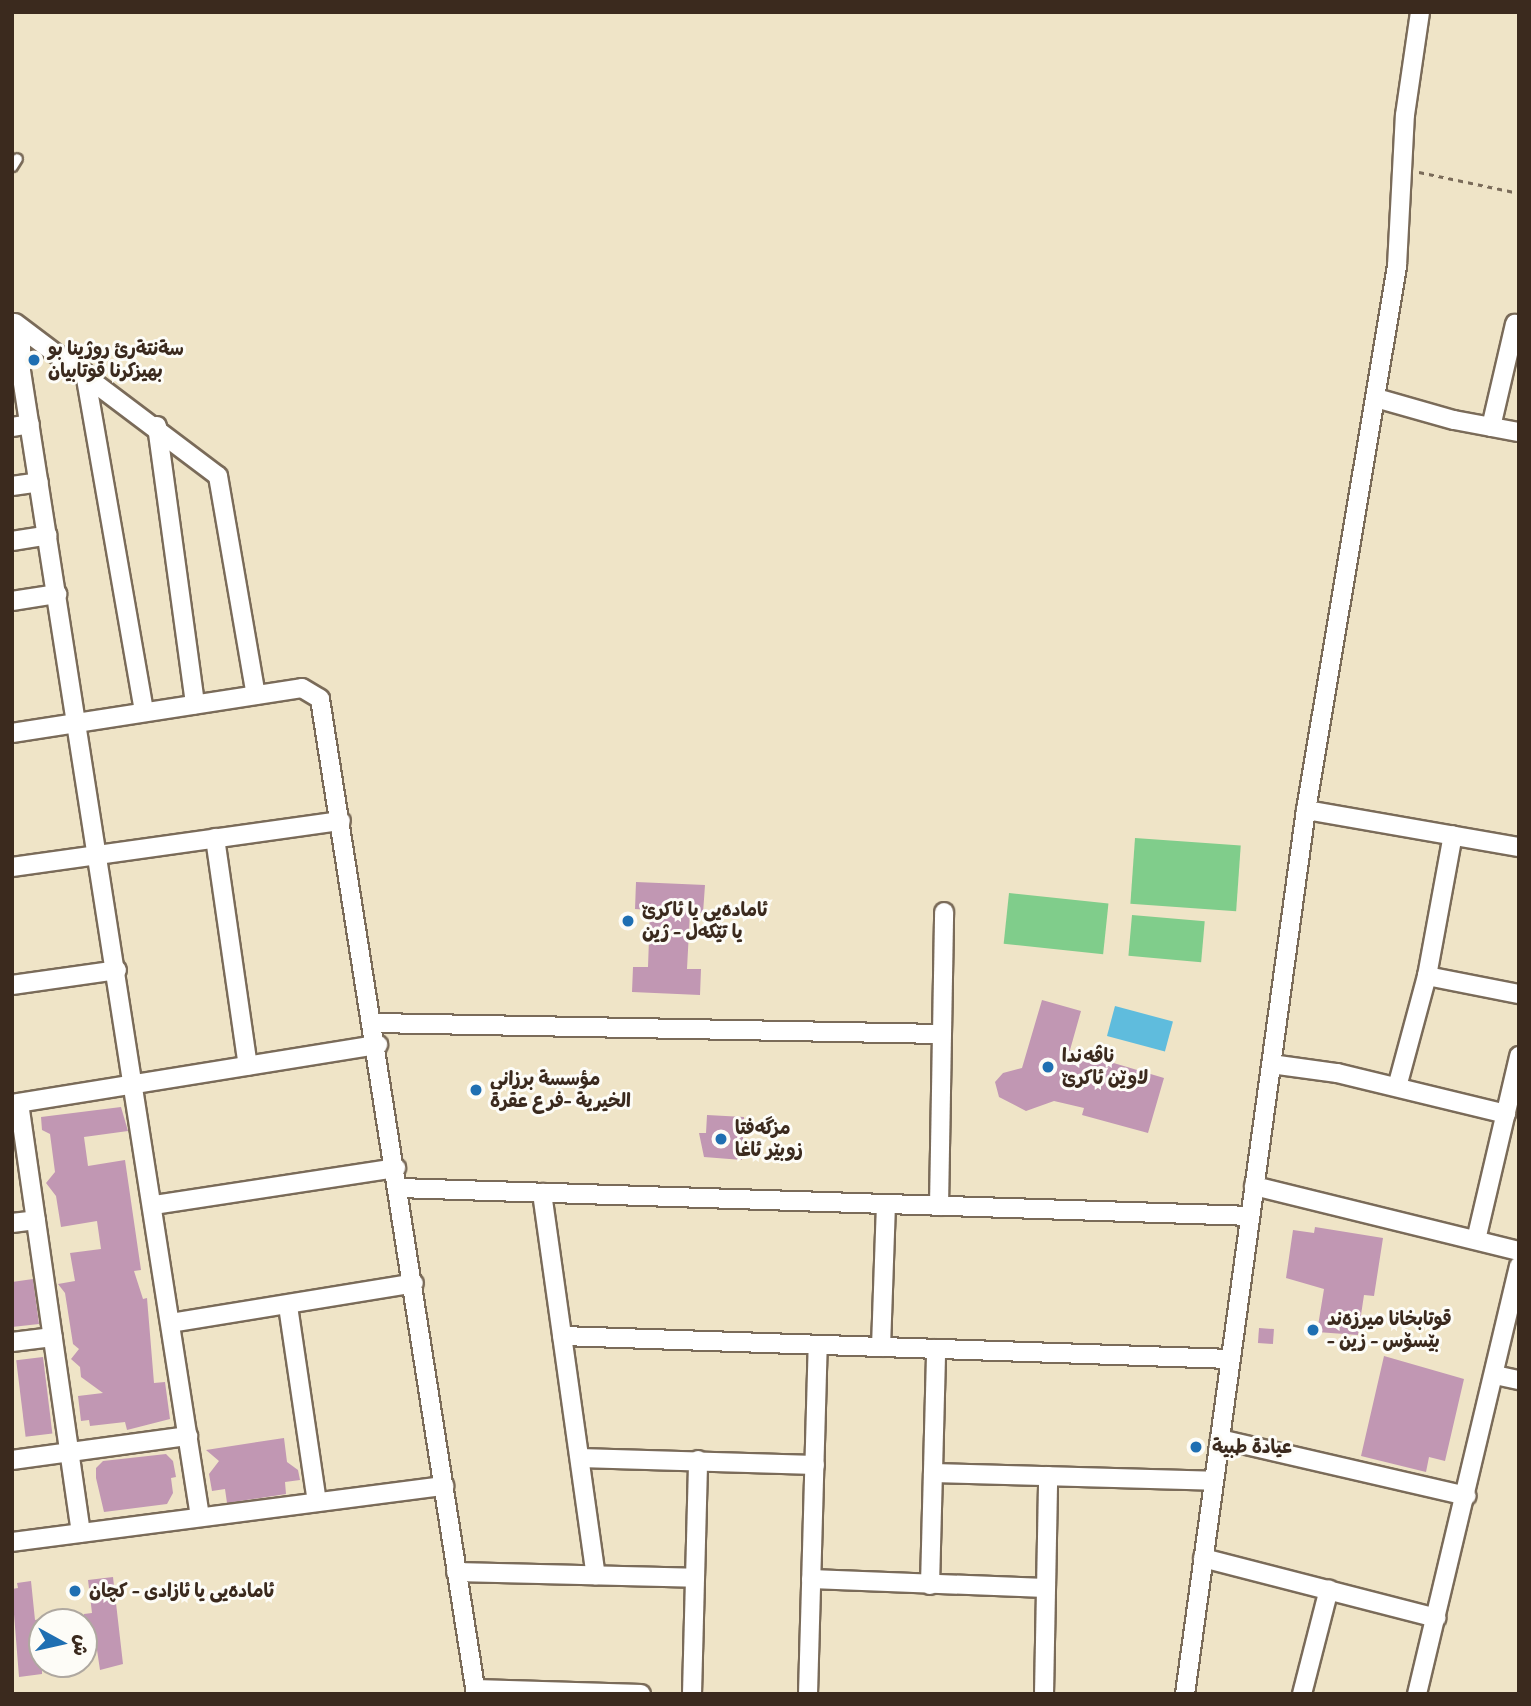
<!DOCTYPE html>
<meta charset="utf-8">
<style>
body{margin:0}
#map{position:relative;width:1531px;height:1706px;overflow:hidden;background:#efe4c7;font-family:"Patrick Hand","Playpen Sans Arabic",sans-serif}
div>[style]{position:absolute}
.green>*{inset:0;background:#80cd8b;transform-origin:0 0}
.water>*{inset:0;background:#5fbcdd;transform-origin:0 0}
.building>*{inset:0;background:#c197b3;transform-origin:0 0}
.path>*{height:2.5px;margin-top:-1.25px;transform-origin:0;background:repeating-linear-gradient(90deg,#7a6b59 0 5px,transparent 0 10px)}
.roads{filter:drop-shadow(2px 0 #7a6b59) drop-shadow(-2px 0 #7a6b59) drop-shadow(0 2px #7a6b59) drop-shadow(0 -2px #7a6b59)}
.lane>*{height:9px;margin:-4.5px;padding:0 4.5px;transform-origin:4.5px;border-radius:4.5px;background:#fff}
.street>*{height:18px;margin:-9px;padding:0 9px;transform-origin:9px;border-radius:9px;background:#fff}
.dots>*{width:19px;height:19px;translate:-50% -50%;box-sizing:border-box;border:4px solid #fdfcf7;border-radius:50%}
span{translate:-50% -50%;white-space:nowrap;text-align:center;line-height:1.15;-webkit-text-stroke:6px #fdfcf7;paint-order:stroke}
.poi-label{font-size:19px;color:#3b2a1e;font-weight:700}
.left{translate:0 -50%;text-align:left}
.frame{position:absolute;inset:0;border:14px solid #3b2a1e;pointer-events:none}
.north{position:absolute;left:28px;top:1608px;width:70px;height:70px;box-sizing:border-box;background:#fdfcf7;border:2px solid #afa8a0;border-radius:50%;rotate:98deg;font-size:19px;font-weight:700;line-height:28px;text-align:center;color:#3b2a1e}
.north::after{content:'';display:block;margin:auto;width:24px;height:32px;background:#1f6fb2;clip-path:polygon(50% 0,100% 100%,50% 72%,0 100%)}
</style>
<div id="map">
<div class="green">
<i style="left:1135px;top:838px;width:106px;height:66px;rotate:4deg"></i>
<i style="left:1009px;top:893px;width:100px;height:51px;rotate:6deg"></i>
<i style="left:1132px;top:915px;width:73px;height:41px;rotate:5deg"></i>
</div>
<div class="water">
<i style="left:1115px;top:1006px;width:60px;height:31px;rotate:15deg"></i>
</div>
<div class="building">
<i style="clip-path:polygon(636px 882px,705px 885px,703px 913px,690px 912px,687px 969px,701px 969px,700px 995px,632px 992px,633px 967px,648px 967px,650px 910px,635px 909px)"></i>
<i style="clip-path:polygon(1042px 1000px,1081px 1011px,1070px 1050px,1164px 1078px,1148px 1133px,1082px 1115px,1084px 1108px,1054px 1101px,1026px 1111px,999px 1097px,995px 1082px,1003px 1073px,1022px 1068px)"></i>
<i style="clip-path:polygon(121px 1107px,128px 1131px,84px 1137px,88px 1166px,125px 1160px,141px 1270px,134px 1271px,143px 1299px,147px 1298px,154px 1383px,165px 1382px,170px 1419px,127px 1430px,125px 1422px,90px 1426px,89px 1420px,81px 1421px,78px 1396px,103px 1393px,81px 1377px,80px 1367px,71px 1359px,79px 1349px,73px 1344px,65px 1293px,58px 1284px,75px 1281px,70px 1253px,101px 1249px,97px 1221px,61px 1227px,56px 1196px,46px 1183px,55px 1172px,50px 1134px,42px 1130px,41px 1117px)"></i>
<i style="clip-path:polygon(707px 1115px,744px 1117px,742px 1160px,704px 1157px,699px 1133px,706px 1133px)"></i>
<i style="clip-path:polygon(1315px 1227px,1383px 1238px,1374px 1296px,1364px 1295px,1358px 1335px,1317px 1332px,1324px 1289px,1286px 1278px,1293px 1230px,1314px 1233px)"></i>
<i style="clip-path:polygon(33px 1279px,39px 1324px,12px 1327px,12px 1282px)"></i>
<i style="left:1259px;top:1328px;width:15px;height:15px;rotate:4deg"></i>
<i style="clip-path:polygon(1384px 1356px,1464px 1379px,1445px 1461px,1429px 1457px,1426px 1472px,1361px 1456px)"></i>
<i style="left:43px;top:1357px;width:77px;height:27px;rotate:83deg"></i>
<i style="clip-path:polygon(284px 1438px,287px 1462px,298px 1470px,300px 1480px,285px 1482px,286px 1494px,227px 1503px,225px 1489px,212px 1491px,209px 1474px,219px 1461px,206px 1450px)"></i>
<i style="clip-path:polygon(166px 1454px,173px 1461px,176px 1477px,171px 1478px,173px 1493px,167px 1504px,104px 1512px,96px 1478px,96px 1468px,103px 1461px)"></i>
<i style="clip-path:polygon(113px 1577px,123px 1664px,100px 1670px,97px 1650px,84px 1652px,84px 1614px,92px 1613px,88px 1580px)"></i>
<i style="clip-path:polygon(31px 1581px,35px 1620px,42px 1619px,42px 1674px,19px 1677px,12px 1589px,18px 1588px,17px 1583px)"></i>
</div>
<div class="path">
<i style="left:1419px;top:172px;width:102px;rotate:11.9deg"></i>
</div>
<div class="roads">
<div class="lane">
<i style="left:12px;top:166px;width:9px;rotate:-58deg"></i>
</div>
<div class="street">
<i style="left:15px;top:323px;width:254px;rotate:37deg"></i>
<i style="left:218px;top:476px;width:222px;rotate:80.2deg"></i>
<i style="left:21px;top:328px;width:43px;rotate:90deg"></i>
<i style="left:21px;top:371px;width:1160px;rotate:81.12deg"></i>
<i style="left:85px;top:373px;width:344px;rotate:80.1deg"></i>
<i style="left:1376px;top:398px;width:81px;rotate:15.8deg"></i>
<i style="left:1454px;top:420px;width:66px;rotate:10.5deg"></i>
<i style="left:157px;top:426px;width:281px;rotate:82.2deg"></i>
<i style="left:12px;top:427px;width:18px;rotate:-9deg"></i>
<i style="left:1491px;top:427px;width:106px;rotate:-76.9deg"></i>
<i style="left:12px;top:486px;width:27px;rotate:-8deg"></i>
<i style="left:12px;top:541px;width:36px;rotate:-9deg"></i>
<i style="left:12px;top:601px;width:46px;rotate:-8.8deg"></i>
<i style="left:12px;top:733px;width:293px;rotate:-8.8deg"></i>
<i style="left:302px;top:688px;width:21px;rotate:31deg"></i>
<i style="left:320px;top:699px;width:1007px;rotate:81.09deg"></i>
<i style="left:1306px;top:810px;width:216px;rotate:9.9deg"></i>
<i style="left:215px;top:838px;width:230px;rotate:81.8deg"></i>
<i style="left:12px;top:867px;width:332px;rotate:-8deg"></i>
<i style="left:1427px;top:976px;width:94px;rotate:11.1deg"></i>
<i style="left:12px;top:985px;width:106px;rotate:-8.1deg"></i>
<i style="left:374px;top:1023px;width:568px;rotate:1.11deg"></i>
<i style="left:1271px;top:1064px;width:67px;rotate:7.8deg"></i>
<i style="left:1337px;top:1073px;width:174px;rotate:13.6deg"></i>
<i style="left:1397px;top:1087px;width:115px;rotate:-74.9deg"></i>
<i style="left:1427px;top:976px;width:143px;rotate:-79.6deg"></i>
<i style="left:19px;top:1103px;width:434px;rotate:81.8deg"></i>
<i style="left:12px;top:1104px;width:371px;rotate:-9.2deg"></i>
<i style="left:1254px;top:1186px;width:273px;rotate:13.8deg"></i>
<i style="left:399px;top:1188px;width:851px;rotate:1.88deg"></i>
<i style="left:542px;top:1193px;width:386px;rotate:82deg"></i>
<i style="left:154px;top:1205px;width:245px;rotate:-8.7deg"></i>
<i style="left:939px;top:1206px;width:294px;rotate:-89deg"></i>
<i style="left:12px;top:1223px;width:24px;rotate:-7deg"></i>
<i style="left:1476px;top:1240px;width:189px;rotate:-76.8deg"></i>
<i style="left:288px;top:1306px;width:198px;rotate:81.6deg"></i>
<i style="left:171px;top:1323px;width:246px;rotate:-9.3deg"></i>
<i style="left:562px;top:1336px;width:669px;rotate:1.97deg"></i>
<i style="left:12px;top:1342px;width:41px;rotate:-7deg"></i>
<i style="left:881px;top:1347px;width:143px;rotate:-88deg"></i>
<i style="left:1495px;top:1375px;width:25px;rotate:12deg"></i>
<i style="left:1220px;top:1439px;width:253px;rotate:13deg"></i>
<i style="left:580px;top:1458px;width:235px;rotate:1.7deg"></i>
<i style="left:12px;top:1460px;width:178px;rotate:-7.8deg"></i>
<i style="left:933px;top:1473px;width:281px;rotate:1.6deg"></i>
<i style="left:12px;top:1542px;width:436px;rotate:-7.4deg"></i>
<i style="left:1203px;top:1558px;width:241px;rotate:14.4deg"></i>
<i style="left:456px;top:1572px;width:239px;rotate:1.4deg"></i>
<i style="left:811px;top:1579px;width:235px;rotate:2.2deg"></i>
<i style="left:930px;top:1585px;width:236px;rotate:-88.5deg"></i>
<i style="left:476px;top:1689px;width:165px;rotate:1.7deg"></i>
<i style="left:692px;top:1694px;width:234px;rotate:-88.5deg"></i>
<i style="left:808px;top:1694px;width:349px;rotate:-88.4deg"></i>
<i style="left:1044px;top:1694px;width:218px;rotate:-88.9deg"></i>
<i style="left:1185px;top:1694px;width:892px;rotate:-82.21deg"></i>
<i style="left:1306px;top:810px;width:552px;rotate:-80.5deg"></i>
<i style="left:1397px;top:266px;width:151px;rotate:-87deg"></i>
<i style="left:1405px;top:115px;width:104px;rotate:-81.7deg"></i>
<i style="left:1302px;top:1694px;width:108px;rotate:-75.6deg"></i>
<i style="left:1417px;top:1694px;width:440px;rotate:-76.6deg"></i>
</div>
</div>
<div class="dots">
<i style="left:34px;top:360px;background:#1f6fb2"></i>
<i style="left:628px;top:921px;background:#1f6fb2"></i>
<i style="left:1048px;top:1067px;background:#1f6fb2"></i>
<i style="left:476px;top:1090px;background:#1f6fb2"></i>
<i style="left:721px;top:1139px;background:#1f6fb2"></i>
<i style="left:1313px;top:1330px;background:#1f6fb2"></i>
<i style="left:1196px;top:1447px;background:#1f6fb2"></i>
<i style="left:75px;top:1591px;background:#1f6fb2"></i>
</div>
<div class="poi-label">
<span class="left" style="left:48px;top:360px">سةنتةرئ روژينا بو<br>بهيزكرنا قوتابيان</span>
<span class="left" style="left:642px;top:921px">ئامادەیی یا ئاکرێ<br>یا تێکەل - ژین</span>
<span class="left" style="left:1062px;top:1067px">ناڤەندا<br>لاوێن ئاکرێ</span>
<span class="left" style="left:490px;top:1090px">مؤسسة برزانى<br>الخيرية -فرع عقرة</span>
<span class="left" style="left:735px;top:1139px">مزگەفتا<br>زوبێر ئاغا</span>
<span class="left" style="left:1327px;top:1330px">قوتابخانا میرزەند<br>- بێسۆس - زین</span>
<span class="left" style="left:1212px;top:1447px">عيادة طبية</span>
<span class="left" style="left:89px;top:1591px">ئامادەیی یا ئازادی - کچان</span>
</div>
<div class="frame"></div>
<div class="north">ش</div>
</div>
